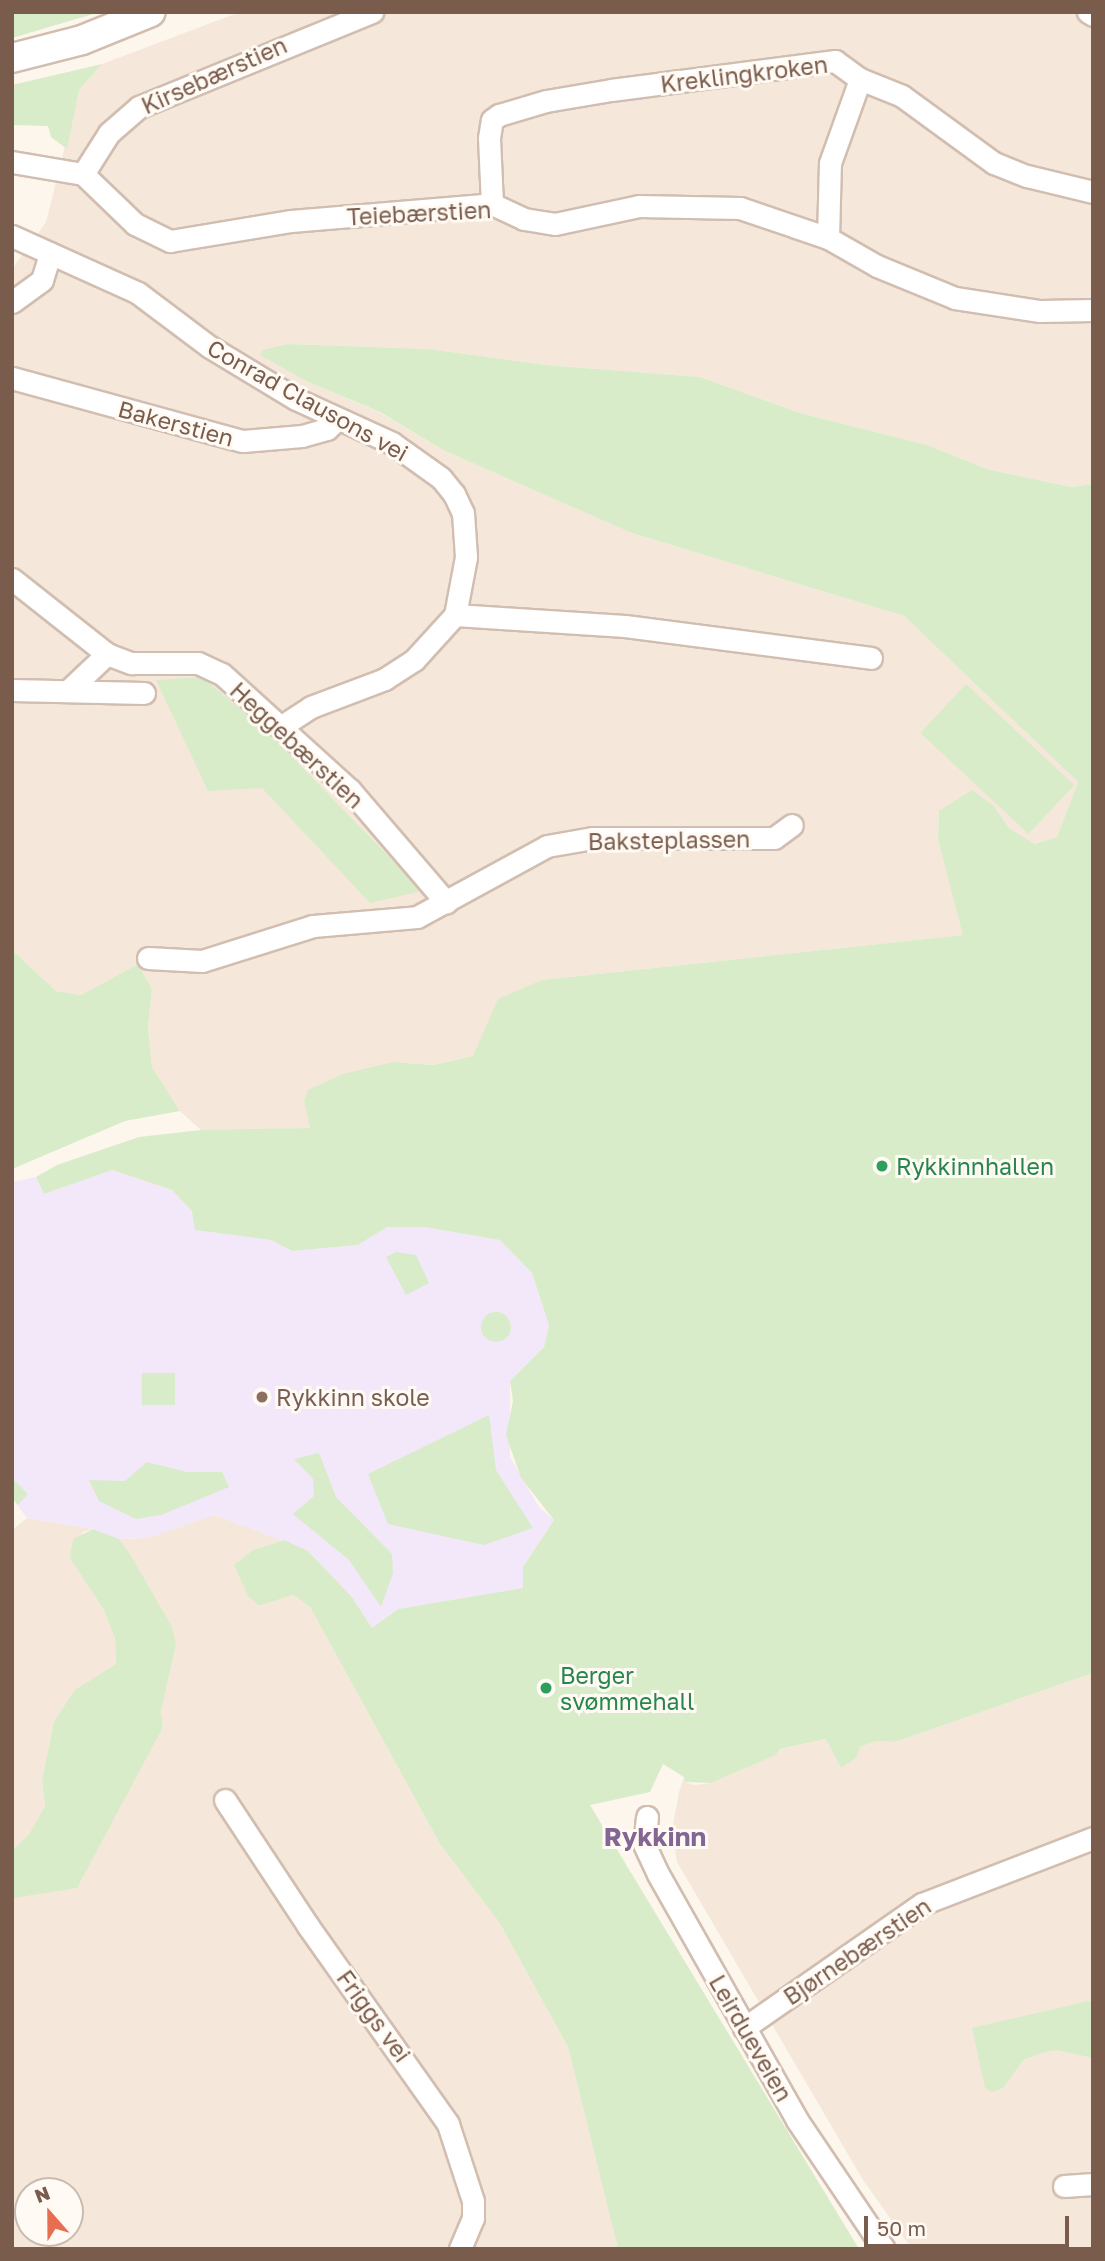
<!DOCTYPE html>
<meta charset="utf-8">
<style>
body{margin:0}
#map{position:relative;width:1105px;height:2261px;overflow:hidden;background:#fdf6ec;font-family:"Golos Text",sans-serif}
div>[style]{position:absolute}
.residential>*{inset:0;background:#f5e8da}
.education>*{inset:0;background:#f3e8fa}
.green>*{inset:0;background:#d8ecc9;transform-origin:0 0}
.round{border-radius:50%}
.roads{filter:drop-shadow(2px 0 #d1beb0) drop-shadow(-2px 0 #d1beb0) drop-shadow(0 2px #d1beb0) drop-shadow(0 -2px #d1beb0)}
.minor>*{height:21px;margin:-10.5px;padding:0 10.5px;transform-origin:10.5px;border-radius:10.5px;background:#fff}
.tertiary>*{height:28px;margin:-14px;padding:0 14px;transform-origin:14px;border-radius:14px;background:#fff}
.dots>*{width:19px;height:19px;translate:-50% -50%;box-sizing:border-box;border:4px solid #fffaf3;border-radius:50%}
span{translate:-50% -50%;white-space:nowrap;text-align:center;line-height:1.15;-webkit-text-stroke:6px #fffaf3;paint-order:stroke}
.street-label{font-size:23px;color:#7a5c4d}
.leisure-label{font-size:23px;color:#27864d}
.left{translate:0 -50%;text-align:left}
.education-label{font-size:23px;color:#785e54}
.quarter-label{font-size:26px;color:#846695;font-weight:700}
.frame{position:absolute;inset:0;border:14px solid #7a5c4d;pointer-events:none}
.north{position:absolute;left:14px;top:2177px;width:70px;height:70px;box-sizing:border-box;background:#fffaf3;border:2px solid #cabbb1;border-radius:50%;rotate:339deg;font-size:19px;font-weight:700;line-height:28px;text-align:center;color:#7a5c4d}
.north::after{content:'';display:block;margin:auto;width:24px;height:32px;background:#e76f51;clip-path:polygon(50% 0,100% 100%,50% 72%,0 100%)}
.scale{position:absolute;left:864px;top:2216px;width:205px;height:32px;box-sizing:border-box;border:4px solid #7a5c4d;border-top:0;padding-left:9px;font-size:21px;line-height:24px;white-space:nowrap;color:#7a5c4d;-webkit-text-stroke:5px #fffaf3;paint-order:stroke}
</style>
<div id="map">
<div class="residential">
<i style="clip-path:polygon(240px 12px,1093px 12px,1093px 484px,1071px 487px,987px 469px,927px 445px,800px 413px,700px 377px,546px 365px,429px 349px,288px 344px,260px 354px,308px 382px,379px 412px,443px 450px,629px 532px,904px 616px,1078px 782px,1057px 837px,1033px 844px,1009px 828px,994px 806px,939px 811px,938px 840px,964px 935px,542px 980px,484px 1033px,473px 1056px,433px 1065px,393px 1062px,304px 1101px,311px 1128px,248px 1130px,201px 1130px,180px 1111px,152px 1067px,148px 1027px,152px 989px,138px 964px,81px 995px,56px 991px,12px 950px,12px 269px,46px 222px,79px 90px,102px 64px)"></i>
<i style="clip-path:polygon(evenodd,214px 1515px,284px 1540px,253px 1550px,248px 1596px,259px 1606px,293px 1595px,310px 1607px,440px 1844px,499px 1922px,568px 2047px,618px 2249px,12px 2249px,12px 1898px,55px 1889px,163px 1727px,161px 1711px,176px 1645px,119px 1539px,147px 1538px,214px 1515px,28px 2191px,70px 2191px,70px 2233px,28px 2233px,28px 2191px)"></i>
<i style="clip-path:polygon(27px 1518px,93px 1529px,83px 1532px,70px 1557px,104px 1610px,115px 1639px,116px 1664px,75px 1691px,54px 1721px,42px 1780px,45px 1806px,29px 1834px,12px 1851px,12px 1530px)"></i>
<i style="clip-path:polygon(1093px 1673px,1093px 2249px,912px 2249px,863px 2180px,677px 1862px,672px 1830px,679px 1792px,684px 1777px,685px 1782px,694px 1785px,711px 1783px,776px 1755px,780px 1749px,827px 1739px,841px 1768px,860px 1747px,876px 1741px,895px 1742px)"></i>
</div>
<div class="education">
<i style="clip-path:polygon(112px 1170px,172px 1190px,193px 1211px,196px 1230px,271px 1240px,292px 1251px,358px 1245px,387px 1227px,424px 1227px,501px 1240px,532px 1273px,549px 1325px,544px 1347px,510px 1381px,510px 1457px,539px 1507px,554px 1520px,523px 1567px,523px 1588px,398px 1609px,372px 1628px,352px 1597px,308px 1551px,215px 1515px,147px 1538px,119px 1539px,93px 1529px,27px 1518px,12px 1498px,12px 1182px,36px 1177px,44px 1194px)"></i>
</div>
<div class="green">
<i style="clip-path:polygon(12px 12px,100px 12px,12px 38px)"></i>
<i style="clip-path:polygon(102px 64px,79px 90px,67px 149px,51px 137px,48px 126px,12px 125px,12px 85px)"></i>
<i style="clip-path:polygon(288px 344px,429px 349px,546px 365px,700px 377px,800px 413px,927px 445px,987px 469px,1071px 487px,1093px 484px,1093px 1673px,895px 1742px,876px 1741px,860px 1747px,856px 1758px,841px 1768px,826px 1739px,780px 1749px,776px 1755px,711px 1783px,685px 1782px,684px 1777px,663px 1764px,650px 1792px,590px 1805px,859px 2249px,618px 2249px,568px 2047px,499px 1922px,440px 1844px,310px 1607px,293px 1595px,259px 1606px,248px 1596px,234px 1565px,253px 1550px,284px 1540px,308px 1551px,352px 1597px,372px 1628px,398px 1609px,523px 1588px,523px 1567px,554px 1520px,521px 1478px,506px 1435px,513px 1401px,510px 1381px,544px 1347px,549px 1325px,532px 1273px,500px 1240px,424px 1227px,387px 1227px,358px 1245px,292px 1251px,271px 1240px,195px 1230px,192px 1211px,172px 1190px,112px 1170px,44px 1194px,36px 1177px,57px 1165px,139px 1137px,201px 1130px,310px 1128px,304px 1101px,308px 1090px,343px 1074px,393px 1062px,433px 1065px,473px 1056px,498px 999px,542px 980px,963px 935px,938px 840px,939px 811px,972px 790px,994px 806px,1009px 828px,1034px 844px,1057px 837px,1078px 782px,904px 616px,629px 532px,443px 450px,380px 412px,308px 382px,260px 355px,263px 350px)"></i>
<i style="clip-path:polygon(202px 677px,271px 735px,422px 891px,370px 903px,262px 788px,208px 791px,156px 680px)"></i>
<i style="left:966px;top:684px;width:148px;height:67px;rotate:43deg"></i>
<i style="clip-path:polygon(12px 950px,56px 991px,81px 995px,138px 964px,152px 989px,148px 1027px,152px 1067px,180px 1111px,125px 1121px,12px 1169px)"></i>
<i style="clip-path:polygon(396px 1252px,416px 1255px,429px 1283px,406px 1295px,386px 1257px)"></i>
<i class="round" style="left:481px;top:1312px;width:30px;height:30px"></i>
<i style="left:142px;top:1373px;width:33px;height:32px"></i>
<i style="clip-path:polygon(489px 1415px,496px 1470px,533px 1528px,484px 1545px,388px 1524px,368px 1474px)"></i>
<i style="clip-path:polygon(319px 1453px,336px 1497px,392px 1554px,393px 1573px,381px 1607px,349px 1560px,293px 1514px,314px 1496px,313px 1479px,294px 1459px)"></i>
<i style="clip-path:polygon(147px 1462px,187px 1472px,222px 1472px,229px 1487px,161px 1515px,136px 1519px,99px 1501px,89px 1480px,125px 1481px)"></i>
<i style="clip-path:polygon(12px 1478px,28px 1494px,18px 1505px,12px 1498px)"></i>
<i style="clip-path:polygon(93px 1529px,119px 1539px,130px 1554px,172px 1627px,176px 1645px,161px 1711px,163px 1727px,77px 1888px,14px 1898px,12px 1851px,29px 1834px,45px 1806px,42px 1780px,54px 1721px,75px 1690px,116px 1664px,115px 1639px,104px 1610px,70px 1558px,73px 1539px)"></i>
<i style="clip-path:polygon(1093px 2000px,1093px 2058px,1057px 2050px,1041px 2053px,1023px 2060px,1003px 2088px,992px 2092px,985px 2088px,972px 2028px)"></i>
</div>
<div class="roads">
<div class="minor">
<i style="left:1088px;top:12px;width:6px;rotate:31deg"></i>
<i style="left:12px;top:162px;width:72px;rotate:9.6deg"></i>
<i style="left:83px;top:174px;width:72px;rotate:43.9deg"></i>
<i style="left:135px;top:224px;width:39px;rotate:26deg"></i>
<i style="left:170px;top:241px;width:123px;rotate:-9.4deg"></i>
<i style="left:291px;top:221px;width:202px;rotate:-4.8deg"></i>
<i style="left:492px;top:204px;width:35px;rotate:25deg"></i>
<i style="left:524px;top:219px;width:31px;rotate:9deg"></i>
<i style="left:555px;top:224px;width:86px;rotate:-12.1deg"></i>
<i style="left:639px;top:206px;width:101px;rotate:1.1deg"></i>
<i style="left:740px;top:208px;width:93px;rotate:18.8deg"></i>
<i style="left:828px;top:238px;width:56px;rotate:29.7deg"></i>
<i style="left:877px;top:266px;width:84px;rotate:22.3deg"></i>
<i style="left:955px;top:298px;width:86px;rotate:8.7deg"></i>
<i style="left:1040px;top:311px;width:53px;rotate:-1.1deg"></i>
<i style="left:83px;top:174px;width:49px;rotate:-57.6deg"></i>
<i style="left:109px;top:133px;width:40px;rotate:-41deg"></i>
<i style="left:139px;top:107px;width:252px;rotate:-22.2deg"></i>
<i style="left:492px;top:204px;width:66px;rotate:-92.6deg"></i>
<i style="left:489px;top:138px;width:18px;rotate:-81deg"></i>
<i style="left:492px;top:120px;width:9px;rotate:-36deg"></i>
<i style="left:499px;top:115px;width:49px;rotate:-16.6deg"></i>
<i style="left:546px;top:101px;width:66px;rotate:-9.6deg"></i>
<i style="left:611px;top:90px;width:226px;rotate:-7.4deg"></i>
<i style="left:835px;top:61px;width:31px;rotate:36deg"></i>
<i style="left:860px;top:79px;width:45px;rotate:22deg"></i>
<i style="left:902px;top:96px;width:114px;rotate:36.1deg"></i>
<i style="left:994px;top:163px;width:35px;rotate:22deg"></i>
<i style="left:1027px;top:176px;width:68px;rotate:13.6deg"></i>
<i style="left:12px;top:236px;width:138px;rotate:24.3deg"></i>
<i style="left:138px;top:293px;width:90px;rotate:36.9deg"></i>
<i style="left:210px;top:347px;width:100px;rotate:31.2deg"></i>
<i style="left:296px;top:399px;width:106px;rotate:24.6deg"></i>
<i style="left:392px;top:443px;width:60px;rotate:35.5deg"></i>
<i style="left:441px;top:478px;width:21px;rotate:51deg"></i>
<i style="left:454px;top:494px;width:21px;rotate:65deg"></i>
<i style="left:463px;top:513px;width:44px;rotate:86.1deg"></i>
<i style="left:466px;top:557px;width:59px;rotate:100.7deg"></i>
<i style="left:455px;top:615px;width:61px;rotate:132.3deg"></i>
<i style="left:414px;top:660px;width:35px;rotate:147deg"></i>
<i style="left:385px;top:679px;width:79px;rotate:159.3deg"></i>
<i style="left:311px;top:707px;width:33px;rotate:147deg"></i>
<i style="left:828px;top:238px;width:75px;rotate:-88.5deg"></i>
<i style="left:830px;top:163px;width:89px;rotate:-70.3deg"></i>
<i style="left:12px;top:302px;width:37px;rotate:-36deg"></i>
<i style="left:42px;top:280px;width:28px;rotate:-73deg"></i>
<i style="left:12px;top:378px;width:239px;rotate:15.3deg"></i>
<i style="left:243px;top:441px;width:59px;rotate:-4.8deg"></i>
<i style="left:302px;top:436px;width:26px;rotate:-16deg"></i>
<i style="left:327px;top:429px;width:14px;rotate:-45deg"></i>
<i style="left:12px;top:579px;width:121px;rotate:38.3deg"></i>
<i style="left:107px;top:654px;width:26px;rotate:21deg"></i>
<i style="left:131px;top:663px;width:67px"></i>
<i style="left:198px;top:663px;width:26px;rotate:25deg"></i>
<i style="left:222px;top:674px;width:173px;rotate:42.2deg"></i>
<i style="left:350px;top:790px;width:148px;rotate:49.4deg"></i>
<i style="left:455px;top:615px;width:170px;rotate:3.7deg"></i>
<i style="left:625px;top:626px;width:248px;rotate:7.4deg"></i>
<i style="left:71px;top:688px;width:50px;rotate:-43.4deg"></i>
<i style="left:12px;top:690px;width:132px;rotate:1.3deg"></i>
<i style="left:148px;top:958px;width:54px;rotate:3.2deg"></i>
<i style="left:202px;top:961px;width:116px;rotate:-17.5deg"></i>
<i style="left:313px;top:926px;width:104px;rotate:-4.9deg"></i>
<i style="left:417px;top:917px;width:148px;rotate:-28.6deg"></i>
<i style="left:547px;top:846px;width:47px;rotate:-9.9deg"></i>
<i style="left:593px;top:838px;width:181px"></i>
<i style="left:774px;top:838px;width:22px;rotate:-36deg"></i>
<i style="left:225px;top:1800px;width:151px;rotate:56.6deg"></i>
<i style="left:308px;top:1926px;width:242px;rotate:54.7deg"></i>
<i style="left:448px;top:2124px;width:81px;rotate:72deg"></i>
<i style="left:473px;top:2201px;width:17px;rotate:90deg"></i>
<i style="left:473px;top:2218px;width:34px;rotate:113deg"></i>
<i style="left:647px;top:1817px;width:27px;rotate:96deg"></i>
<i style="left:644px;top:1844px;width:33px;rotate:65deg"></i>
<i style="left:658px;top:1874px;width:283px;rotate:60.5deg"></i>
<i style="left:797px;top:2120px;width:156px;rotate:56deg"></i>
<i style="left:744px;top:2028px;width:217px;rotate:-34.9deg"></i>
<i style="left:922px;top:1904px;width:183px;rotate:-21.1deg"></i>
<i style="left:1064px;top:2186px;width:29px;rotate:-4deg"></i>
</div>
<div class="tertiary">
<i style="left:12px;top:58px;width:72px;rotate:-14.4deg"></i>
<i style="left:82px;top:40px;width:74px;rotate:-22.1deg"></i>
</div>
</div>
<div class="dots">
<i style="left:882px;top:1166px;background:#2e9e5b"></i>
<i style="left:262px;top:1397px;background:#8d6e63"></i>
<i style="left:546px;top:1688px;background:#2e9e5b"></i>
</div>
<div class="street-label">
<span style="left:744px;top:74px;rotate:-7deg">Kreklingkroken</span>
<span style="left:214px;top:75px;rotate:-24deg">Kirsebærstien</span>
<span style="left:419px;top:213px;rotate:-3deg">Teiebærstien</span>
<span style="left:308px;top:400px;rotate:29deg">Conrad Clausons vei</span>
<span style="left:176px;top:423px;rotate:15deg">Bakerstien</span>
<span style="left:297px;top:745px;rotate:43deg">Heggebærstien</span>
<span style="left:669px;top:840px;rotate:-1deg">Baksteplassen</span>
<span style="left:857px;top:1951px;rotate:-34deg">Bjørnebærstien</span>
<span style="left:374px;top:2016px;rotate:54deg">Friggs vei</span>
<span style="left:751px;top:2038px;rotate:60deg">Leirdueveien</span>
</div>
<div class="leisure-label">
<span class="left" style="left:896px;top:1166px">Rykkinnhallen</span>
<span class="left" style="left:560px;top:1688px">Berger<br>svømmehall</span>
</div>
<div class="education-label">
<span class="left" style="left:276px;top:1397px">Rykkinn skole</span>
</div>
<div class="quarter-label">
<span style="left:655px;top:1837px">Rykkinn</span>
</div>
<div class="frame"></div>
<div class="north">N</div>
<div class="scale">50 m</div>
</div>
